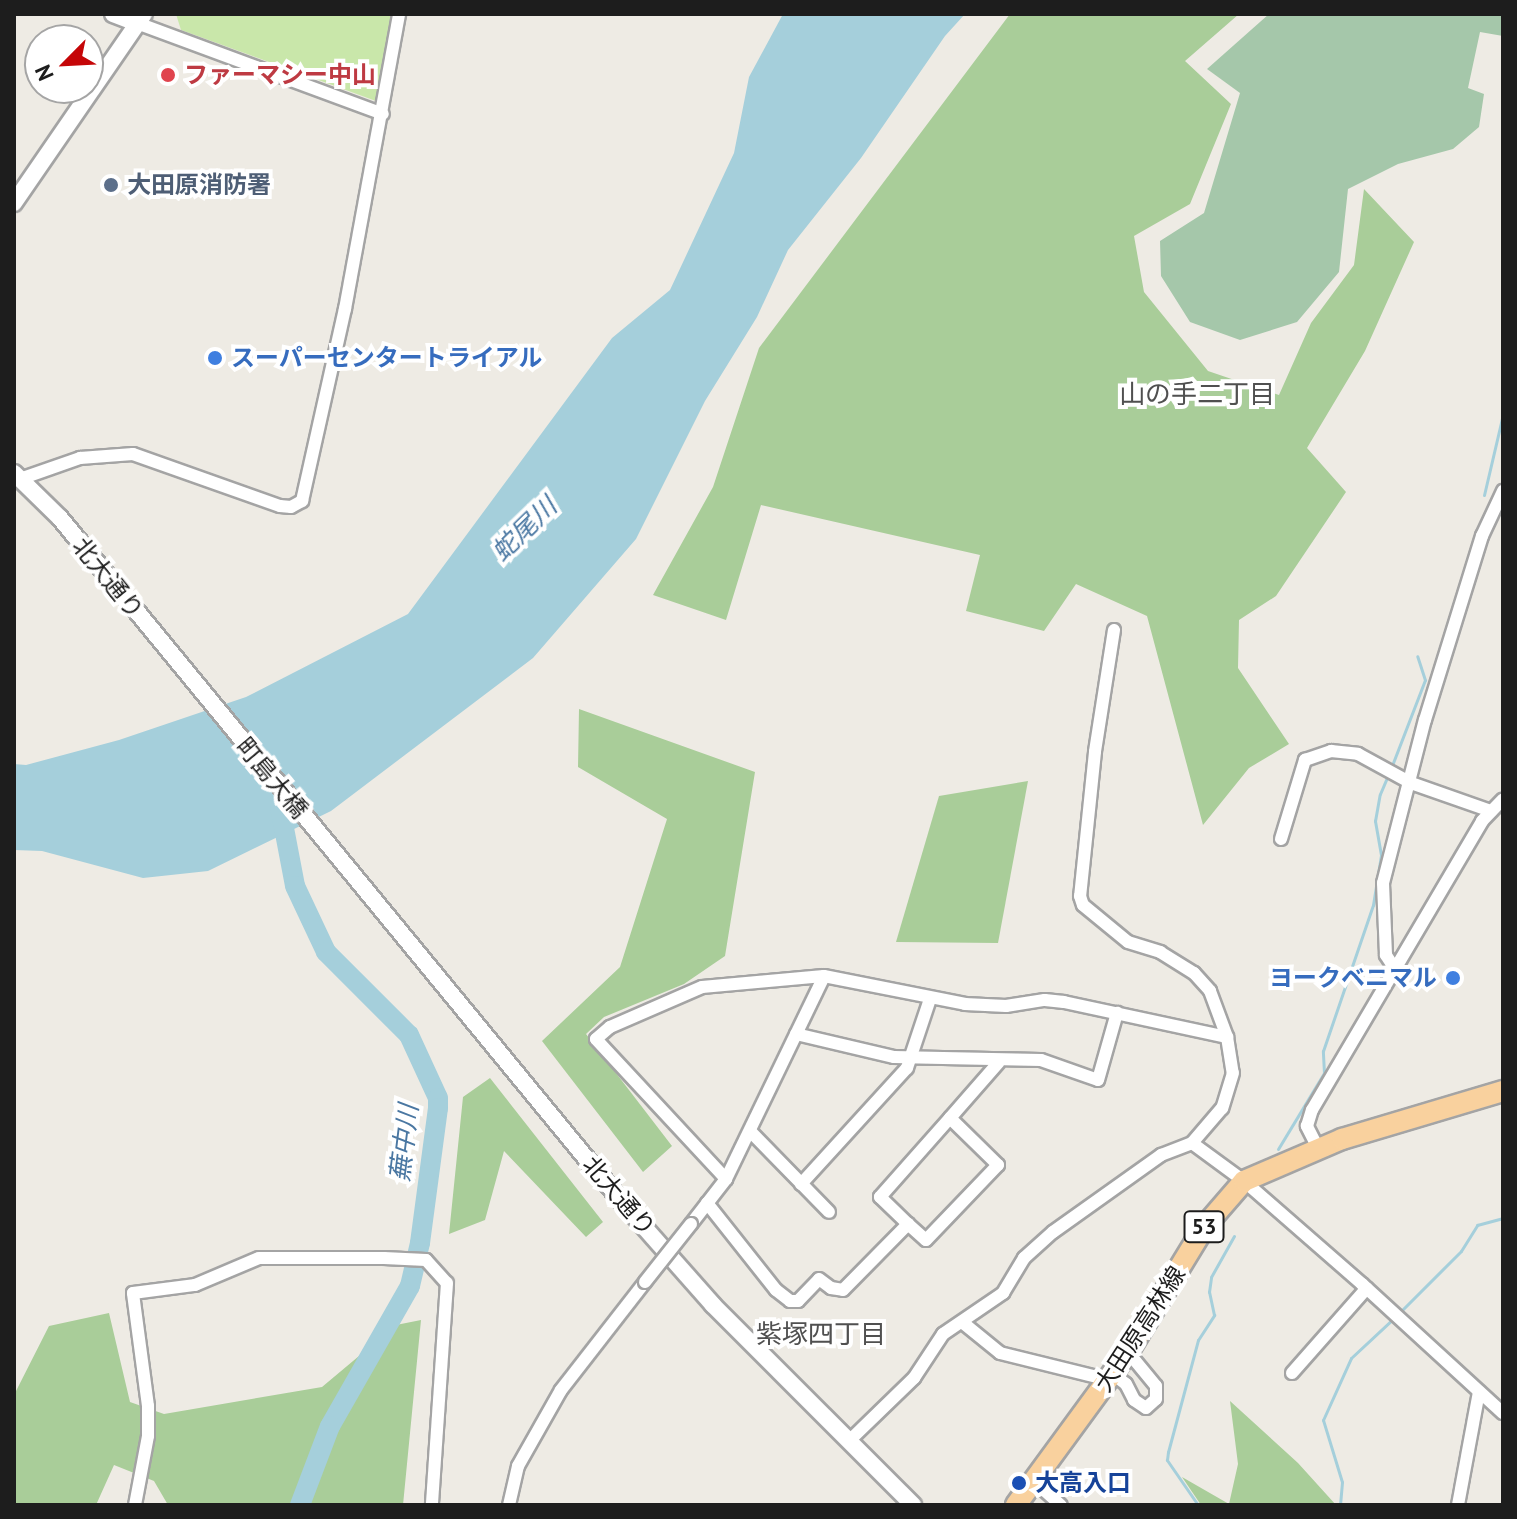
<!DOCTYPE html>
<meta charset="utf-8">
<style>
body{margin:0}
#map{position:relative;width:1517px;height:1519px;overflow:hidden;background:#eeebe4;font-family:"PT Sans","Noto Sans JP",sans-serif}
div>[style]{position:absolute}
.grass>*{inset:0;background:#c9e7aa}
.forest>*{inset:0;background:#a9cd99}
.cemetery>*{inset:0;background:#a5c7aa}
.water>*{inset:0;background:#a5cfdb}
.stream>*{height:3px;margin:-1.5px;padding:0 1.5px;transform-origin:1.5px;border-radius:1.5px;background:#a5cfdb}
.river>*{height:20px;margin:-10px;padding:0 10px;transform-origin:10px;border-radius:10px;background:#a5cfdb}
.roads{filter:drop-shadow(2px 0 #a4a4a4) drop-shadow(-2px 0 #a4a4a4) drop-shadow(0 2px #a4a4a4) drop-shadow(0 -2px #a4a4a4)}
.minor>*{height:12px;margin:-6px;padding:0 6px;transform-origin:6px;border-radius:6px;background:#fff}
.tertiary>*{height:16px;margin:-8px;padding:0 8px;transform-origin:8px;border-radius:8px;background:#fff}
.primary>*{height:20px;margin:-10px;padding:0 10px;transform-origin:10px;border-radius:10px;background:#f9d19e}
.bridges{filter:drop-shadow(2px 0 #a4a4a4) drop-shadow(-2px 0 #a4a4a4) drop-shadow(0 2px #a4a4a4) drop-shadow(0 -2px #a4a4a4)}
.minor-bridge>*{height:12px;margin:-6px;padding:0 6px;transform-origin:6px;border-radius:6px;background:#fff}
.dots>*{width:22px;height:22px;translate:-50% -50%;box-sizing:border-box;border:4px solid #fff;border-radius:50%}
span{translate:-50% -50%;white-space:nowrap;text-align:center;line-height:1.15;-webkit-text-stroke:8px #fff;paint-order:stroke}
.shield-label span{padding:2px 6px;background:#fff;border:2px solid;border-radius:6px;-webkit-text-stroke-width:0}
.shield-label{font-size:22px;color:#1d1d1d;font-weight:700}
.health-label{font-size:24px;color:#be3a42;font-weight:700}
.left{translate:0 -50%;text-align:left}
.service-label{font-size:24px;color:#4e5e75;font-weight:700}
.shop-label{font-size:24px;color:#366cbe;font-weight:700}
.right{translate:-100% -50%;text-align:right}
.street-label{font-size:24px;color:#1d1d1d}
.transit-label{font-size:24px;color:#164399;font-weight:700}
.neighbourhood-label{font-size:26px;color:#505050}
.water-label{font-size:26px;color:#4a77a2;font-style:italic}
.frame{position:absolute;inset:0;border:16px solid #1d1d1d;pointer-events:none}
.north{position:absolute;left:24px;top:24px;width:80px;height:80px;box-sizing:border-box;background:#fff;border:2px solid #a5a5a5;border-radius:50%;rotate:246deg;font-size:22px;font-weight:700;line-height:32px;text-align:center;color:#1d1d1d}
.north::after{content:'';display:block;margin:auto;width:28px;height:36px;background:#c50608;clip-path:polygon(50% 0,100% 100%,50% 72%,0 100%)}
</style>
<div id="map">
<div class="grass">
<i style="clip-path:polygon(176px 14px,391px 14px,376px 101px,181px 30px)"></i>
</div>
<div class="forest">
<i style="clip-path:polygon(1010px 14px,1239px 14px,1185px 61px,1231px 104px,1190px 204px,1134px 236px,1144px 292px,1208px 371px,1279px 395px,1311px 323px,1354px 265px,1364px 189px,1414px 242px,1365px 351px,1307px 448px,1346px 492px,1276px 596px,1239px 620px,1238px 668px,1289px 744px,1249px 768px,1203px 825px,1147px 616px,1076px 584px,1044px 631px,966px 611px,980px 555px,761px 505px,726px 620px,653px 595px,713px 487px,759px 348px)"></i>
<i style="clip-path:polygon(579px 709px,755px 772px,725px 956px,684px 984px,604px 1017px,586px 1034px,672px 1146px,643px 1172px,542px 1041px,620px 967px,667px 819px,578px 767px)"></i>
<i style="clip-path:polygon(1028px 781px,998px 943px,896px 942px,939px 796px)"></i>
<i style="clip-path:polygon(490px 1078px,603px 1222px,586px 1237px,504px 1151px,485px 1220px,449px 1234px,463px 1097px)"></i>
<i style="clip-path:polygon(109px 1313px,130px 1402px,164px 1414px,322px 1387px,396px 1325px,421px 1320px,403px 1505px,168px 1505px,154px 1481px,114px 1465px,96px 1505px,14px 1505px,14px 1395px,49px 1326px)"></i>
<i style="clip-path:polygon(1230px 1401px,1298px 1463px,1336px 1505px,1201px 1505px,1182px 1477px,1229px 1504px,1238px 1464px)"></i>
</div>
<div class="cemetery">
<i style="clip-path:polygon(1269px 14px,1503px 14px,1503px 36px,1480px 32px,1468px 88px,1484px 94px,1479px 127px,1453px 149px,1398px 164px,1348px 189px,1339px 272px,1297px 322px,1240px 340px,1190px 322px,1161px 276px,1160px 241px,1204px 213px,1240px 93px,1207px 69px)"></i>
</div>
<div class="water">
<i style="clip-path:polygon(783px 14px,965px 14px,945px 36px,861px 158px,788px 250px,757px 317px,705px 401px,636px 539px,533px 658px,331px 811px,208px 871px,143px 878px,42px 851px,14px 850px,14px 764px,26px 765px,119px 740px,246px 697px,408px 614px,612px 338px,670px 290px,734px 153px,749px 77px)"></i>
</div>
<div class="stream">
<i style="left:1484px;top:495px;width:83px;rotate:-76.8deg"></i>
<i style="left:1391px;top:768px;width:94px;rotate:-68.9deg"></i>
<i style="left:1425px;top:680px;width:25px;rotate:-108deg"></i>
<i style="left:1278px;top:1149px;width:89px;rotate:-58.8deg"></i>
<i style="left:1324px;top:1073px;width:22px;rotate:-93deg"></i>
<i style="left:1323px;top:1051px;width:154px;rotate:-71.1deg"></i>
<i style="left:1373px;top:905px;width:51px;rotate:-80.9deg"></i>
<i style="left:1381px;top:855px;width:35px;rotate:-100deg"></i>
<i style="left:1375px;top:821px;width:27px;rotate:-80deg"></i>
<i style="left:1380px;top:794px;width:21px;rotate:-67deg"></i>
<i style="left:1400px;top:1312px;width:86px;rotate:-45deg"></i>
<i style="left:1461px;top:1251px;width:31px;rotate:-58deg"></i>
<i style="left:1477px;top:1225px;width:27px;rotate:-15deg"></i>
<i style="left:1198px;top:1505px;width:55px;rotate:-124.6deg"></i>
<i style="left:1167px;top:1460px;width:8px;rotate:-83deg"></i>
<i style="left:1168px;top:1452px;width:116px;rotate:-75deg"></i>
<i style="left:1198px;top:1340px;width:30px;rotate:-57deg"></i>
<i style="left:1214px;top:1315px;width:24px;rotate:-102deg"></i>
<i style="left:1209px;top:1292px;width:15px;rotate:-82deg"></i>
<i style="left:1211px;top:1277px;width:47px;rotate:-60.7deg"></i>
<i style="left:1340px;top:1505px;width:23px;rotate:-85deg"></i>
<i style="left:1342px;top:1482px;width:65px;rotate:-107deg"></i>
<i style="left:1323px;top:1420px;width:68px;rotate:-65.7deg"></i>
<i style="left:1351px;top:1358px;width:60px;rotate:-43deg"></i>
</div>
<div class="river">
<i style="left:280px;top:807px;width:80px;rotate:79.2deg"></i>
<i style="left:295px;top:886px;width:73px;rotate:64.8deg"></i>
<i style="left:326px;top:952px;width:117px;rotate:45deg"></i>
<i style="left:409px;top:1035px;width:69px;rotate:65.3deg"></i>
<i style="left:438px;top:1098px;width:10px;rotate:90deg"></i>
<i style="left:438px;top:1108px;width:136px;rotate:97.6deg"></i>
<i style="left:420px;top:1243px;width:44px;rotate:103.1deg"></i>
<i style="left:410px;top:1286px;width:161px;rotate:119.7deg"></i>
<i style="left:330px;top:1426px;width:85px;rotate:110.8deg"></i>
</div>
<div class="roads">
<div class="minor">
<i style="left:137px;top:23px;width:262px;rotate:20.3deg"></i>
<i style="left:20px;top:479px;width:64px;rotate:-19.3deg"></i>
<i style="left:80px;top:458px;width:53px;rotate:-4.3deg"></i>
<i style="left:133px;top:454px;width:156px;rotate:19.5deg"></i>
<i style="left:280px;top:506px;width:11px;rotate:5deg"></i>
<i style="left:291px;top:507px;width:13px;rotate:-29deg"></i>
<i style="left:302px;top:501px;width:197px;rotate:-77.4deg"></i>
<i style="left:345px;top:309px;width:300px;rotate:-79.6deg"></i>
<i style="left:1114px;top:630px;width:123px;rotate:98.9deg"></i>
<i style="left:1095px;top:752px;width:145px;rotate:95.9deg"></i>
<i style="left:1080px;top:896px;width:9px;rotate:72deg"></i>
<i style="left:1083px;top:905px;width:58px;rotate:39.4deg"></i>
<i style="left:1128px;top:942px;width:34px;rotate:17deg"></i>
<i style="left:1160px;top:952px;width:40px;rotate:32deg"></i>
<i style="left:1194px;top:973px;width:24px;rotate:48deg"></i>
<i style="left:1210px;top:991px;width:49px;rotate:69.7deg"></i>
<i style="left:1227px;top:1037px;width:36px;rotate:81deg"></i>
<i style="left:1233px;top:1073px;width:37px;rotate:107deg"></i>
<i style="left:1222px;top:1108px;width:46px;rotate:130.6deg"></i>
<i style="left:1192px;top:1143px;width:64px;rotate:36.2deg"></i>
<i style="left:1244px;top:1181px;width:157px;rotate:41.1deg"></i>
<i style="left:1362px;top:1284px;width:191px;rotate:42.5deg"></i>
<i style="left:1281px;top:839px;width:83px;rotate:-73.1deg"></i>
<i style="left:1305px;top:760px;width:28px;rotate:-19deg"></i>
<i style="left:1331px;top:751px;width:27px;rotate:6deg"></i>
<i style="left:1358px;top:754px;width:60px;rotate:28.7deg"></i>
<i style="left:1411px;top:783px;width:85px;rotate:19.3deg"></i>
<i style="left:1395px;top:969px;width:17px;rotate:-123deg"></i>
<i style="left:1386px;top:955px;width:72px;rotate:-92.4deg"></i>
<i style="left:1383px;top:883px;width:168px;rotate:-75.6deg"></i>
<i style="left:1425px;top:720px;width:193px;rotate:-72.8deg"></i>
<i style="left:1482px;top:536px;width:50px;rotate:-65deg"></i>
<i style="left:796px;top:1034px;width:101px;rotate:13.2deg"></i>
<i style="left:894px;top:1057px;width:147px;rotate:1.2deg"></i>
<i style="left:1041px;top:1060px;width:60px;rotate:19.3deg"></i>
<i style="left:1098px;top:1080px;width:70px;rotate:-74.2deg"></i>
<i style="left:750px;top:1131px;width:113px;rotate:45.7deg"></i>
<i style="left:1318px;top:1148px;width:25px;rotate:-117deg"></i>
<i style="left:1307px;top:1126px;width:17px;rotate:-73deg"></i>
<i style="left:1312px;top:1110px;width:335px;rotate:-59.5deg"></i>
<i style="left:1482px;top:821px;width:30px;rotate:-46deg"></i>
<i style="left:726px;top:1179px;width:191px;rotate:-132.9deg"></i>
<i style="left:596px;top:1039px;width:18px;rotate:-41deg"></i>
<i style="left:610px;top:1027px;width:100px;rotate:-23.5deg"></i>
<i style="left:702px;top:987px;width:122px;rotate:-5.2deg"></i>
<i style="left:824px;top:976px;width:144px;rotate:11.2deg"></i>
<i style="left:965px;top:1004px;width:41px;rotate:2.8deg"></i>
<i style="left:1006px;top:1006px;width:39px;rotate:-9deg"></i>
<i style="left:1045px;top:1000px;width:19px;rotate:6deg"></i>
<i style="left:1064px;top:1002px;width:167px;rotate:12.1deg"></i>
<i style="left:801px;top:1184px;width:157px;rotate:-47.6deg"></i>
<i style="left:907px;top:1068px;width:73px;rotate:-71.6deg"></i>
<i style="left:707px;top:1203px;width:111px;rotate:51.6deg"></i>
<i style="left:776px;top:1290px;width:18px;rotate:38deg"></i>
<i style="left:790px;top:1301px;width:8px"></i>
<i style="left:798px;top:1301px;width:30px;rotate:-46deg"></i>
<i style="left:819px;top:1279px;width:15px;rotate:37deg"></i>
<i style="left:831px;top:1288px;width:12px;rotate:9deg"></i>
<i style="left:843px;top:1290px;width:93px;rotate:-45.4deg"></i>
<i style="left:908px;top:1224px;width:24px;rotate:42deg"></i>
<i style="left:926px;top:1240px;width:104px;rotate:-46.2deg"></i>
<i style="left:998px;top:1165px;width:67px;rotate:-135.6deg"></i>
<i style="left:950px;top:1118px;width:74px;rotate:-48.8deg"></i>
<i style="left:691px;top:1224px;width:57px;rotate:-52.1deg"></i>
<i style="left:726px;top:1179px;width:225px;rotate:-64.2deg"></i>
<i style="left:908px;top:1224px;width:39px;rotate:-136deg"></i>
<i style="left:880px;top:1197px;width:106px;rotate:-48.5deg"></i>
<i style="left:962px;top:1322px;width:49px;rotate:39.2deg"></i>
<i style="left:1000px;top:1353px;width:112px;rotate:13.9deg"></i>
<i style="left:1292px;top:1373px;width:113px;rotate:-48.6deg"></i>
<i style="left:1113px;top:1374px;width:16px;rotate:38deg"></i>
<i style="left:1126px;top:1384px;width:18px;rotate:63deg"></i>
<i style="left:1134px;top:1400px;width:14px;rotate:34deg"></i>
<i style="left:1146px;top:1408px;width:13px;rotate:-42deg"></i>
<i style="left:1156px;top:1399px;width:13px;rotate:-90deg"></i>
<i style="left:1156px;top:1386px;width:44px;rotate:-129.5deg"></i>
<i style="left:849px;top:1441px;width:91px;rotate:-44.1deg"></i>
<i style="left:914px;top:1378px;width:53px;rotate:-56.6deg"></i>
<i style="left:943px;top:1334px;width:73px;rotate:-34.3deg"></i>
<i style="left:1003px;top:1293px;width:41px;rotate:-59deg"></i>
<i style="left:1024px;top:1258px;width:39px;rotate:-42deg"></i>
<i style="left:1053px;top:1232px;width:133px;rotate:-35.5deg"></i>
<i style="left:1161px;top:1155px;width:33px;rotate:-21deg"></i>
<i style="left:1034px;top:1481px;width:36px;rotate:42deg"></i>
<i style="left:135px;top:1505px;width:70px;rotate:-79.3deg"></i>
<i style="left:148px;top:1436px;width:30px;rotate:-90deg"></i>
<i style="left:148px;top:1406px;width:114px;rotate:-97.6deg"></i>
<i style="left:133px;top:1293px;width:63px;rotate:-7.4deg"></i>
<i style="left:195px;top:1285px;width:69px;rotate:-22.9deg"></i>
<i style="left:259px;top:1258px;width:125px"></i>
<i style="left:384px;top:1258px;width:42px;rotate:2.7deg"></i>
<i style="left:426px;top:1260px;width:31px;rotate:48deg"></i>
<i style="left:447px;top:1283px;width:223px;rotate:93.9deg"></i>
<i style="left:509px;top:1505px;width:40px;rotate:-77deg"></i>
<i style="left:518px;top:1466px;width:87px;rotate:-60.5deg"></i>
<i style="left:561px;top:1390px;width:137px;rotate:-52.1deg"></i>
<i style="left:1458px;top:1505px;width:115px;rotate:-79.5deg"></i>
</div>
<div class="tertiary">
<i style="left:113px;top:14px;width:26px;rotate:21deg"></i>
<i style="left:14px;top:203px;width:229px;rotate:-55.5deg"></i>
<i style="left:14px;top:473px;width:64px;rotate:44.4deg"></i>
<i style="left:60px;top:518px;width:885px;rotate:50.59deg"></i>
<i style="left:622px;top:1202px;width:137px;rotate:48.5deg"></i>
<i style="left:713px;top:1305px;width:283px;rotate:45deg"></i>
</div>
<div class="primary">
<i style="left:1016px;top:1505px;width:190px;rotate:-53.8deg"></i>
<i style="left:1128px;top:1352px;width:148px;rotate:-58.6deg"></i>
<i style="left:1205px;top:1226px;width:60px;rotate:-49.1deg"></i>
<i style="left:1244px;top:1181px;width:107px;rotate:-23.2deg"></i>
<i style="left:1342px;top:1139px;width:168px;rotate:-16.6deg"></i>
</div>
</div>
<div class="bridges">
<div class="minor-bridge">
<i style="left:645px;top:1282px;width:74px;rotate:-51.6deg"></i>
</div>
</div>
<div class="dots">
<i style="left:168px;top:75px;background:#e0444e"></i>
<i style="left:111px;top:185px;background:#5c6f8a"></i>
<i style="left:215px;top:358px;background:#3f7fe0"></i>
<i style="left:1453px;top:978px;background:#3f7fe0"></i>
<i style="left:1019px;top:1483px;background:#1a4fb4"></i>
</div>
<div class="shield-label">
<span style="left:1204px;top:1227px">53</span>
</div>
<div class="health-label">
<span class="left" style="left:184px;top:75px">ファーマシー中山</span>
</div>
<div class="service-label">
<span class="left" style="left:127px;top:185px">大田原消防署</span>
</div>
<div class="shop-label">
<span class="left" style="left:231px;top:358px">スーパーセンタートライアル</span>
<span class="right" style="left:1437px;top:978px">ヨークベニマル</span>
</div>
<div class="street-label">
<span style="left:108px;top:578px;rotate:51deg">北大通り</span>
<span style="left:272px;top:778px;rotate:50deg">町島大橋</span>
<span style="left:619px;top:1196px;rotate:49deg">北大通り</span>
<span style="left:1140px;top:1329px;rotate:-57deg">大田原高林線</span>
</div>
<div class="transit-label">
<span class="left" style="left:1035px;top:1483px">大高入口</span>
</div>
<div class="neighbourhood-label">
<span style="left:1197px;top:394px">山の手二丁目</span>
<span style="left:821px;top:1334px">紫塚四丁目</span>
</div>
<div class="water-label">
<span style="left:524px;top:529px;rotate:-44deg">蛇尾川</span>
<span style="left:404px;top:1143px;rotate:-83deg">蕪中川</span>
</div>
<div class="frame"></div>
<div class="north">N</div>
</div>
